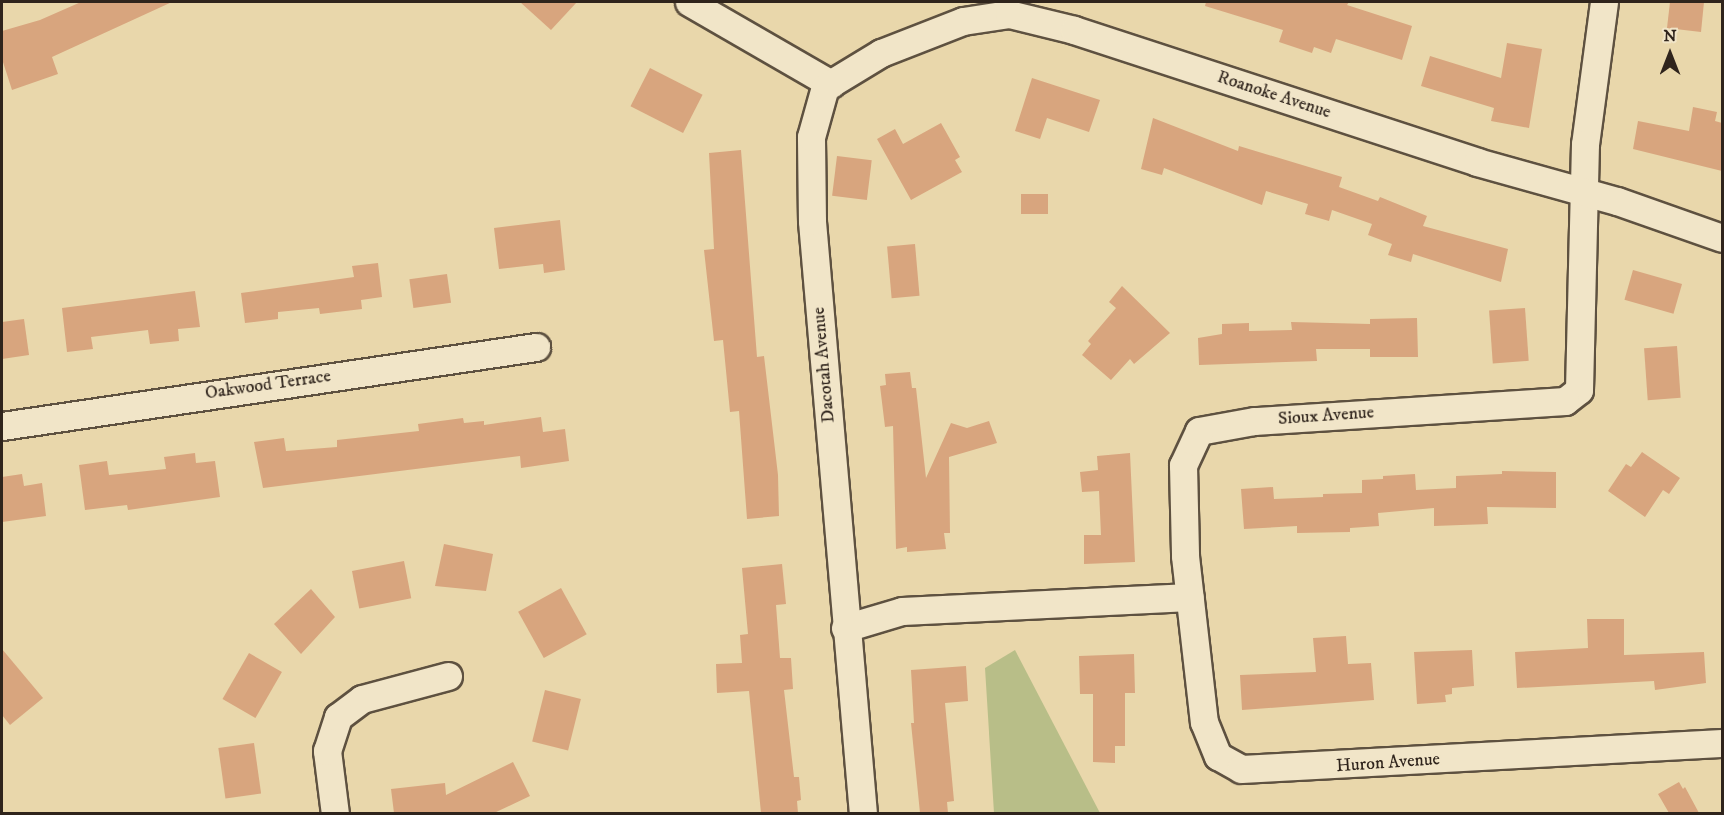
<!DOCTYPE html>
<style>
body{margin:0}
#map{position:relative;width:1724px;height:815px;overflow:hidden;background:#e9d7ab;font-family:"IM FELL DW Pica",serif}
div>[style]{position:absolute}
.green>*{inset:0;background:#b8be88}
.building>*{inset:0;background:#d8a57e;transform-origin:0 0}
.roads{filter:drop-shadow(2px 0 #5e5140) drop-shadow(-2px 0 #5e5140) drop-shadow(0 2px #5e5140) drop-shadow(0 -2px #5e5140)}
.minor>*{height:27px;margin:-13.5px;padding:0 13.5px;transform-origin:13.5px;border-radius:13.5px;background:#f1e5c8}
span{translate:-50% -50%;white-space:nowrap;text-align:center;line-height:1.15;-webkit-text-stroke:4.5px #f1e5c8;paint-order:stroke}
.street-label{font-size:18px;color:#2f241c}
.frame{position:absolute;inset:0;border:3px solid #2f241c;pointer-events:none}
.north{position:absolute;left:1640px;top:24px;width:60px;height:60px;-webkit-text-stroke:4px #f1e5c8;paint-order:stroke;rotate:0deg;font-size:16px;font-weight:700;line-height:24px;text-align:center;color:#2f241c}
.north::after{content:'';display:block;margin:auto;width:21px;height:27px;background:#2f241c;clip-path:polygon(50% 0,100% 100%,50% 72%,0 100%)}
</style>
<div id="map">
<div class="green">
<i style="clip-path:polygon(1015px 650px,1100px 813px,994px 813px,985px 668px)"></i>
</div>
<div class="building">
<i style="clip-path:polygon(81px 2px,172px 2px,52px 57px,58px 74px,12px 90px,2px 59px,2px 31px,40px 20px)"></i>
<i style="clip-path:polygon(520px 2px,577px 2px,551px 30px)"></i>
<i style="clip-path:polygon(1206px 2px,1349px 2px,1347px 5px,1412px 26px,1402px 60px,1336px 39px,1331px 53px,1314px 47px,1312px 53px,1279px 42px,1283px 30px,1205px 6px)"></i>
<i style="clip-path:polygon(1670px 2px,1704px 2px,1701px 32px,1667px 28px)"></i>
<i style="clip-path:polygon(1507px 43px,1542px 49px,1529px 128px,1491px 121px,1494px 108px,1421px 86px,1430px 56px,1501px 78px)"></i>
<i style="left:650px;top:68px;width:59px;height:43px;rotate:27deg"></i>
<i style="clip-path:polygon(1032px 78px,1100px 100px,1089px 132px,1047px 118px,1040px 139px,1015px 131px)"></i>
<i style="clip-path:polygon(1693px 107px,1717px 112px,1715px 121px,1722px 123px,1722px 171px,1633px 149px,1638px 121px,1689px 131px)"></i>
<i style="clip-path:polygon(1153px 118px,1238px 151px,1239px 146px,1342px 177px,1339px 187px,1378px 201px,1380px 197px,1427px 216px,1423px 226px,1508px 249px,1501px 282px,1413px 254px,1411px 262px,1388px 255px,1392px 244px,1368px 235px,1372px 224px,1332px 210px,1329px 221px,1305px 214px,1308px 204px,1266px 191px,1262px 205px,1164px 168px,1162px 175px,1141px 169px)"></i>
<i style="clip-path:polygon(941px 123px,960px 157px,955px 160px,962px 172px,911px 200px,877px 139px,895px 129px,903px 144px)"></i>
<i style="clip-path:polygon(741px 150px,757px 357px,764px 356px,778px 475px,779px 516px,747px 519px,739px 411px,730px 412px,723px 340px,714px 341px,704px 250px,714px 249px,709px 153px)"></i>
<i style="left:837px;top:156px;width:35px;height:40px;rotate:7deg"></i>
<i style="left:1021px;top:194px;width:27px;height:20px"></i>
<i style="clip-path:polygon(560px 220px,565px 270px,544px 273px,543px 264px,499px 269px,494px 228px)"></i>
<i style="left:915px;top:244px;width:52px;height:28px;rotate:85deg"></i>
<i style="clip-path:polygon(378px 263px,382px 297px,361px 300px,362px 309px,320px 314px,319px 308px,278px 312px,278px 319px,245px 323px,241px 293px,354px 277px,352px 266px)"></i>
<i style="left:1633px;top:270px;width:51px;height:31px;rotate:16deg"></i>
<i style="left:447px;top:274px;width:29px;height:38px;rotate:82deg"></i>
<i style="clip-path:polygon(1122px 286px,1170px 333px,1134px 364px,1130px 359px,1111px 380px,1082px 355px,1091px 344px,1088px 341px,1116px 308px,1109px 302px)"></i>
<i style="clip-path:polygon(195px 291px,200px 327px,178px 329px,179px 341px,150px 344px,148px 330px,91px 337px,93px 349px,67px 352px,62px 308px)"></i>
<i style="left:1525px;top:308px;width:53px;height:36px;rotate:86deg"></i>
<i style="clip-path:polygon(1417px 318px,1418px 357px,1370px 357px,1370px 349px,1316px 349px,1317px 361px,1199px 365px,1198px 338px,1222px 334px,1222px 324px,1249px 323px,1249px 331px,1292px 330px,1291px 322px,1370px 324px,1370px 319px)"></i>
<i style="clip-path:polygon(24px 319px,29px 355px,2px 359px,2px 322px)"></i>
<i style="left:1677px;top:346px;width:52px;height:33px;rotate:86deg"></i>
<i style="clip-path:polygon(910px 372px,912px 388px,916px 388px,926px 478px,951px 423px,967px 428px,989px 421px,997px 443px,949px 457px,950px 533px,944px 533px,946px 549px,907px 552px,907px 547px,896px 549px,893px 426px,885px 427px,880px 386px,886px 385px,885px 374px)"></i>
<i style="clip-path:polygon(541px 417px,543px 432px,565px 429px,569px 461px,521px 468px,520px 456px,263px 488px,254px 442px,284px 438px,286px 451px,337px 447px,337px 440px,419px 431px,418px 424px,463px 418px,464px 423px,484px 421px,484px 425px)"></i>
<i style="clip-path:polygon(1642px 452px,1680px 478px,1669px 494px,1663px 490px,1645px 517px,1608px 491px,1626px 464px,1631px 467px)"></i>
<i style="clip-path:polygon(195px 453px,196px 463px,215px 461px,220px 497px,128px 510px,127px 505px,85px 510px,79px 465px,107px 461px,109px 475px,166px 469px,164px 457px)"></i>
<i style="clip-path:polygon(1130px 453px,1135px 562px,1084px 564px,1084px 535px,1101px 535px,1099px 491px,1082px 492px,1080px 472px,1098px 470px,1097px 456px)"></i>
<i style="clip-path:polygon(1502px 471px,1556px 472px,1556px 508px,1487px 507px,1488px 524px,1434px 526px,1434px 508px,1378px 513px,1379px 526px,1350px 528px,1350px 532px,1297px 533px,1297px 526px,1244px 529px,1241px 489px,1273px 487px,1274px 499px,1323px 497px,1323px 494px,1362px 493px,1362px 480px,1383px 479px,1383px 476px,1415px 474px,1416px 490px,1456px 488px,1456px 476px,1502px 474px)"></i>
<i style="clip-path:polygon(22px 474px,24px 486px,42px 483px,46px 516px,2px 522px,2px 477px)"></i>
<i style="clip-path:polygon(444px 544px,493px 554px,486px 591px,435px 586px)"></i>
<i style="left:404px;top:561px;width:38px;height:53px;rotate:79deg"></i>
<i style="clip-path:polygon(782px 564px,786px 604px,776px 605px,780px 658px,791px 658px,793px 689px,784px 690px,794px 777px,799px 777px,801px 800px,797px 801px,798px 813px,761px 813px,749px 691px,717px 693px,716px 664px,742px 663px,740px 635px,748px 634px,742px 568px)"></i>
<i style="left:561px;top:588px;width:53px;height:49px;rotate:61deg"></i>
<i style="clip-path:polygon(311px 589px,335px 617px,301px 654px,274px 624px)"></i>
<i style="clip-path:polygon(1587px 619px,1624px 619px,1624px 655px,1704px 652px,1706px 683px,1655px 690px,1654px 681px,1517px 688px,1515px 652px,1588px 648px)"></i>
<i style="clip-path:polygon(1346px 636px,1348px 664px,1371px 663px,1374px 700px,1242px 710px,1240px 675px,1316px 672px,1313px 638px)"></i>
<i style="clip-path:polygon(2px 649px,43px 698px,10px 725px,2px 715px)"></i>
<i style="clip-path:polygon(1472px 650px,1474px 686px,1452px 688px,1452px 694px,1445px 695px,1446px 702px,1417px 704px,1414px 652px)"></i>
<i style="left:249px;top:653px;width:38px;height:53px;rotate:30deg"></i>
<i style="clip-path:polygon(1134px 654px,1135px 693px,1125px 693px,1125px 746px,1115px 746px,1115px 763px,1093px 762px,1093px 694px,1080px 694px,1079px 656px)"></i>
<i style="clip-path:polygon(966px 666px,968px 701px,945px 703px,954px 801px,947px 802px,948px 813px,920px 813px,911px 723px,914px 723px,911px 670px)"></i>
<i style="left:545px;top:690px;width:37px;height:53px;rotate:14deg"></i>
<i style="left:254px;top:743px;width:51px;height:36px;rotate:82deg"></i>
<i style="clip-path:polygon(513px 762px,530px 796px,494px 813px,394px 813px,391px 789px,445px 783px,446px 795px)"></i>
<i style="clip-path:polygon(1679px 782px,1683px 789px,1685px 787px,1699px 813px,1669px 813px,1658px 794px)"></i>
</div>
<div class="roads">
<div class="minor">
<i style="left:689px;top:2px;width:164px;rotate:30deg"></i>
<i style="left:1604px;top:2px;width:143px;rotate:97.6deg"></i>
<i style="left:1585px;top:144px;width:246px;rotate:91.4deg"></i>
<i style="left:1579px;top:390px;width:18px;rotate:142deg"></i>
<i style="left:1565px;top:401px;width:312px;rotate:176.3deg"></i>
<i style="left:1254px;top:421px;width:56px;rotate:169.7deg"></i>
<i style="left:1199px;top:431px;width:38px;rotate:115deg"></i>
<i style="left:1183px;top:465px;width:91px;rotate:88.7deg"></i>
<i style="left:1185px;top:556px;width:167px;rotate:83.5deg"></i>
<i style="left:1204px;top:722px;width:37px;rotate:68deg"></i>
<i style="left:1218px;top:756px;width:26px;rotate:29deg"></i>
<i style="left:1241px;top:769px;width:482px;rotate:-3.1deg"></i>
<i style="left:2px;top:426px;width:540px;rotate:-8.42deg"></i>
<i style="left:845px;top:628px;width:59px;rotate:-16.6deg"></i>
<i style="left:902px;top:611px;width:288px;rotate:-2.8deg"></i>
<i style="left:335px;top:814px;width:64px;rotate:-97.2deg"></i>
<i style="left:327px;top:751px;width:36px;rotate:-72deg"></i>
<i style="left:338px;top:717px;width:30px;rotate:-37deg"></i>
<i style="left:362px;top:699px;width:89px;rotate:-15deg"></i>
<i style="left:863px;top:814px;width:595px;rotate:-94.92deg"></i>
<i style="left:812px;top:221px;width:84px;rotate:-90.7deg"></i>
<i style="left:811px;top:137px;width:52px;rotate:-74.4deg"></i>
<i style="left:825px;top:87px;width:66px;rotate:-31.3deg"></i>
<i style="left:881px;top:53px;width:88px;rotate:-21.3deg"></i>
<i style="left:963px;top:21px;width:47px;rotate:-8.7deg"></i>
<i style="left:1009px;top:14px;width:67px;rotate:13.8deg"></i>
<i style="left:1074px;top:30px;width:424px;rotate:18.1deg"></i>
<i style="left:1477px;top:162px;width:145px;rotate:15.6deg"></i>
<i style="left:1617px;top:201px;width:111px;rotate:19.4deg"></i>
</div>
</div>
<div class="street-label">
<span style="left:1274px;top:95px;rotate:18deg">Roanoke Avenue</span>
<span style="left:824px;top:365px;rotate:-95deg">Dacotah Avenue</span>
<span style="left:268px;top:385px;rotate:-8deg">Oakwood Terrace</span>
<span style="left:1326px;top:416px;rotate:-4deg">Sioux Avenue</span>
<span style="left:1388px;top:763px;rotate:-4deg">Huron Avenue</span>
</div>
<div class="frame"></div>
<div class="north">N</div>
</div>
